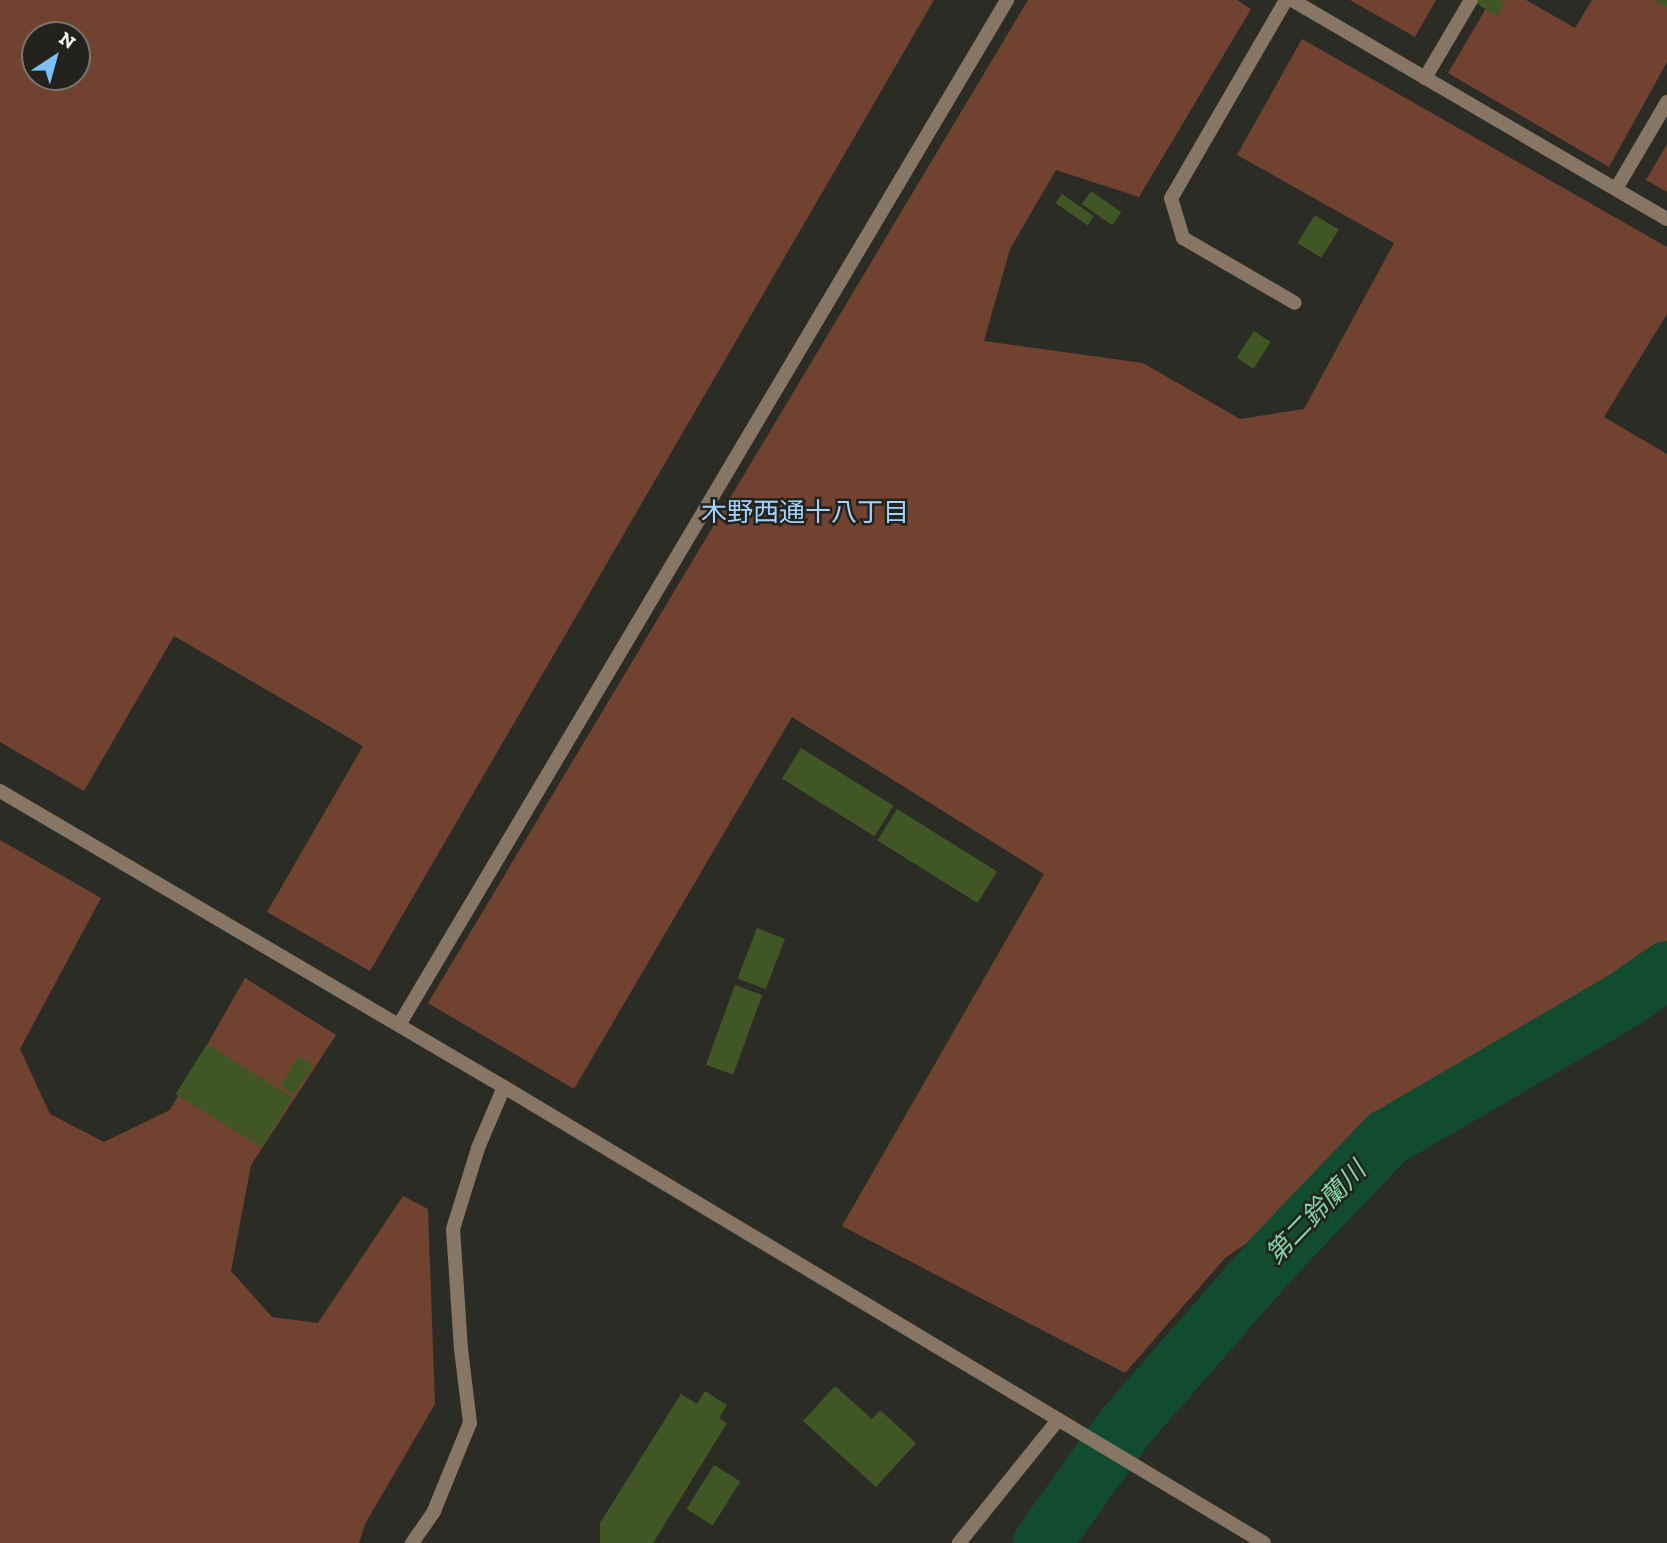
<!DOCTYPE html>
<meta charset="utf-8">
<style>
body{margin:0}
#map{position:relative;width:1667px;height:1543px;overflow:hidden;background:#2c2c26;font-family:"Zilla Slab","Noto Sans JP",serif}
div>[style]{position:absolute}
.green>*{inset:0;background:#724231}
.river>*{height:58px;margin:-29px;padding:0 29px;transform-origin:29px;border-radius:29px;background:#124c30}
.building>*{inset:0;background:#415625;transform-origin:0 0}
.service>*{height:14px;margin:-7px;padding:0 7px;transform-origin:7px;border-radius:7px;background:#877663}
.minor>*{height:14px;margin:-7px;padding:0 7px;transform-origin:7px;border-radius:7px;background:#877663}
span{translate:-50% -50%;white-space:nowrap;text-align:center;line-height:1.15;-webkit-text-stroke:5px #23221c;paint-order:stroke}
.neighbourhood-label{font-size:26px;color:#a1d3fe}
.water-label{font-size:26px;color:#81d4a4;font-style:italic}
.north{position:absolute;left:21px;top:21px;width:70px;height:70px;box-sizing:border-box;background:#23221c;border:2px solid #777671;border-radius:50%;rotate:36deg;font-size:19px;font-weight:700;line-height:28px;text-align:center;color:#f5f5f1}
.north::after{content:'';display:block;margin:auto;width:24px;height:32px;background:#7abff8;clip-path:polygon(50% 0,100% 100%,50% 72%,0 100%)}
</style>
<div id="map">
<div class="green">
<i style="clip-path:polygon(evenodd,0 0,934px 0,370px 971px,267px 912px,363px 746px,174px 636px,84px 791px,0 742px,0 0,35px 35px,77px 35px,77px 77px,35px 77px,35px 35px)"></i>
<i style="clip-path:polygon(1028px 0,1237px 0,1251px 9px,1139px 197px,1056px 170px,1010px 249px,984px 341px,1143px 363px,1240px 419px,1304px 409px,1394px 243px,1237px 155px,1302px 39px,1667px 247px,1667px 314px,1604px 417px,1667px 454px,1667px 957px,1225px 1258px,1125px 1373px,842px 1226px,1044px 874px,792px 717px,574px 1089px,428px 1003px)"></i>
<i style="clip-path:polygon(1350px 0,1436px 0,1415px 37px)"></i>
<i style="clip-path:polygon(1491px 0,1526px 0,1575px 28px,1592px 0,1667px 0,1667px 62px,1609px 167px,1448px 73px)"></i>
<i style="clip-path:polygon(1667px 144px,1667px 192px,1646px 180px)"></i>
<i style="clip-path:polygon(0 840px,101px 898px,20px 1049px,50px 1114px,104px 1142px,170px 1110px,245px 978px,336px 1035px,251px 1165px,231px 1271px,272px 1317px,318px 1323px,403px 1196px,428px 1209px,435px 1404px,365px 1524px,359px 1543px,0 1543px)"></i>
</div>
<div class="river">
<i style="left:1042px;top:1543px;width:143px;rotate:-54.4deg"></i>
<i style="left:1125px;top:1427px;width:228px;rotate:-48.9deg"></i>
<i style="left:1275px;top:1255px;width:162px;rotate:-46.3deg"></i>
<i style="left:1387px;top:1138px;width:271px;rotate:-30.2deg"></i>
<i style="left:1621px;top:1002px;width:56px;rotate:-34.8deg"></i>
</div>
<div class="building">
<i style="clip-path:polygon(1471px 0,1500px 0,1505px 3px,1496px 16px)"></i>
<i style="clip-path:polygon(1654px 0,1667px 0,1667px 7px)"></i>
<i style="left:1091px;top:191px;width:37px;height:16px;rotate:35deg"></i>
<i style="left:1062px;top:194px;width:39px;height:11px;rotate:35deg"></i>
<i style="left:1315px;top:215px;width:28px;height:33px;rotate:32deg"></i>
<i style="left:1254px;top:331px;width:20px;height:32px;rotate:33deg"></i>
<i style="left:801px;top:748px;width:109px;height:36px;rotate:32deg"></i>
<i style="left:897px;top:809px;width:118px;height:37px;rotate:32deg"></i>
<i style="left:757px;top:928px;width:30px;height:54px;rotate:21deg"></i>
<i style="left:735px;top:985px;width:29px;height:85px;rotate:20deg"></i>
<i style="left:207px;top:1044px;width:101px;height:59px;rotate:32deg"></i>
<i style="left:299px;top:1056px;width:17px;height:35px;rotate:33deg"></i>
<i style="clip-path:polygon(835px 1386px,872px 1419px,880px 1410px,916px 1443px,876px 1487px,803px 1421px)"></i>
<i style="clip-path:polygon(705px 1391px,727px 1405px,719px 1418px,727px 1423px,653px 1543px,600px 1543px,600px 1523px,681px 1394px,697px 1404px)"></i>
<i style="left:714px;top:1465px;width:31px;height:52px;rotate:32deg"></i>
</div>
<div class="service">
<i style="left:1286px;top:0;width:229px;rotate:120.1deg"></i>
<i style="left:1171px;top:198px;width:42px;rotate:73.3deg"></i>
<i style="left:1183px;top:238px;width:129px;rotate:30.1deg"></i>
<i style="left:412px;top:1543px;width:39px;rotate:-55deg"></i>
<i style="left:434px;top:1511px;width:95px;rotate:-67.8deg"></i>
<i style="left:470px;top:1423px;width:75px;rotate:-96.9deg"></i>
<i style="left:461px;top:1349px;width:120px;rotate:-93.8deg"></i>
<i style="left:453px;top:1229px;width:85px;rotate:-72.8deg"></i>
<i style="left:478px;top:1148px;width:66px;rotate:-66.9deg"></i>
<i style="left:959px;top:1543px;width:158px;rotate:-51.2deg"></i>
</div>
<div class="minor">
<i style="left:1292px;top:0;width:434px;rotate:30.3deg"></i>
<i style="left:1425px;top:78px;width:91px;rotate:-59.5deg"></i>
<i style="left:1616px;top:189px;width:101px;rotate:-59.6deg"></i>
<i style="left:0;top:791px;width:584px;rotate:30.43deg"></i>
<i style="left:504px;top:1087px;width:886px;rotate:30.96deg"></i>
<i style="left:399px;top:1025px;width:1192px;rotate:-59.32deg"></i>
</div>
<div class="neighbourhood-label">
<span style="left:805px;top:513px">木野西通十八丁目</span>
</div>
<div class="water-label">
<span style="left:1316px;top:1213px;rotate:-46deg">第二鈴蘭川</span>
</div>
<div class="north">N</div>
</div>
